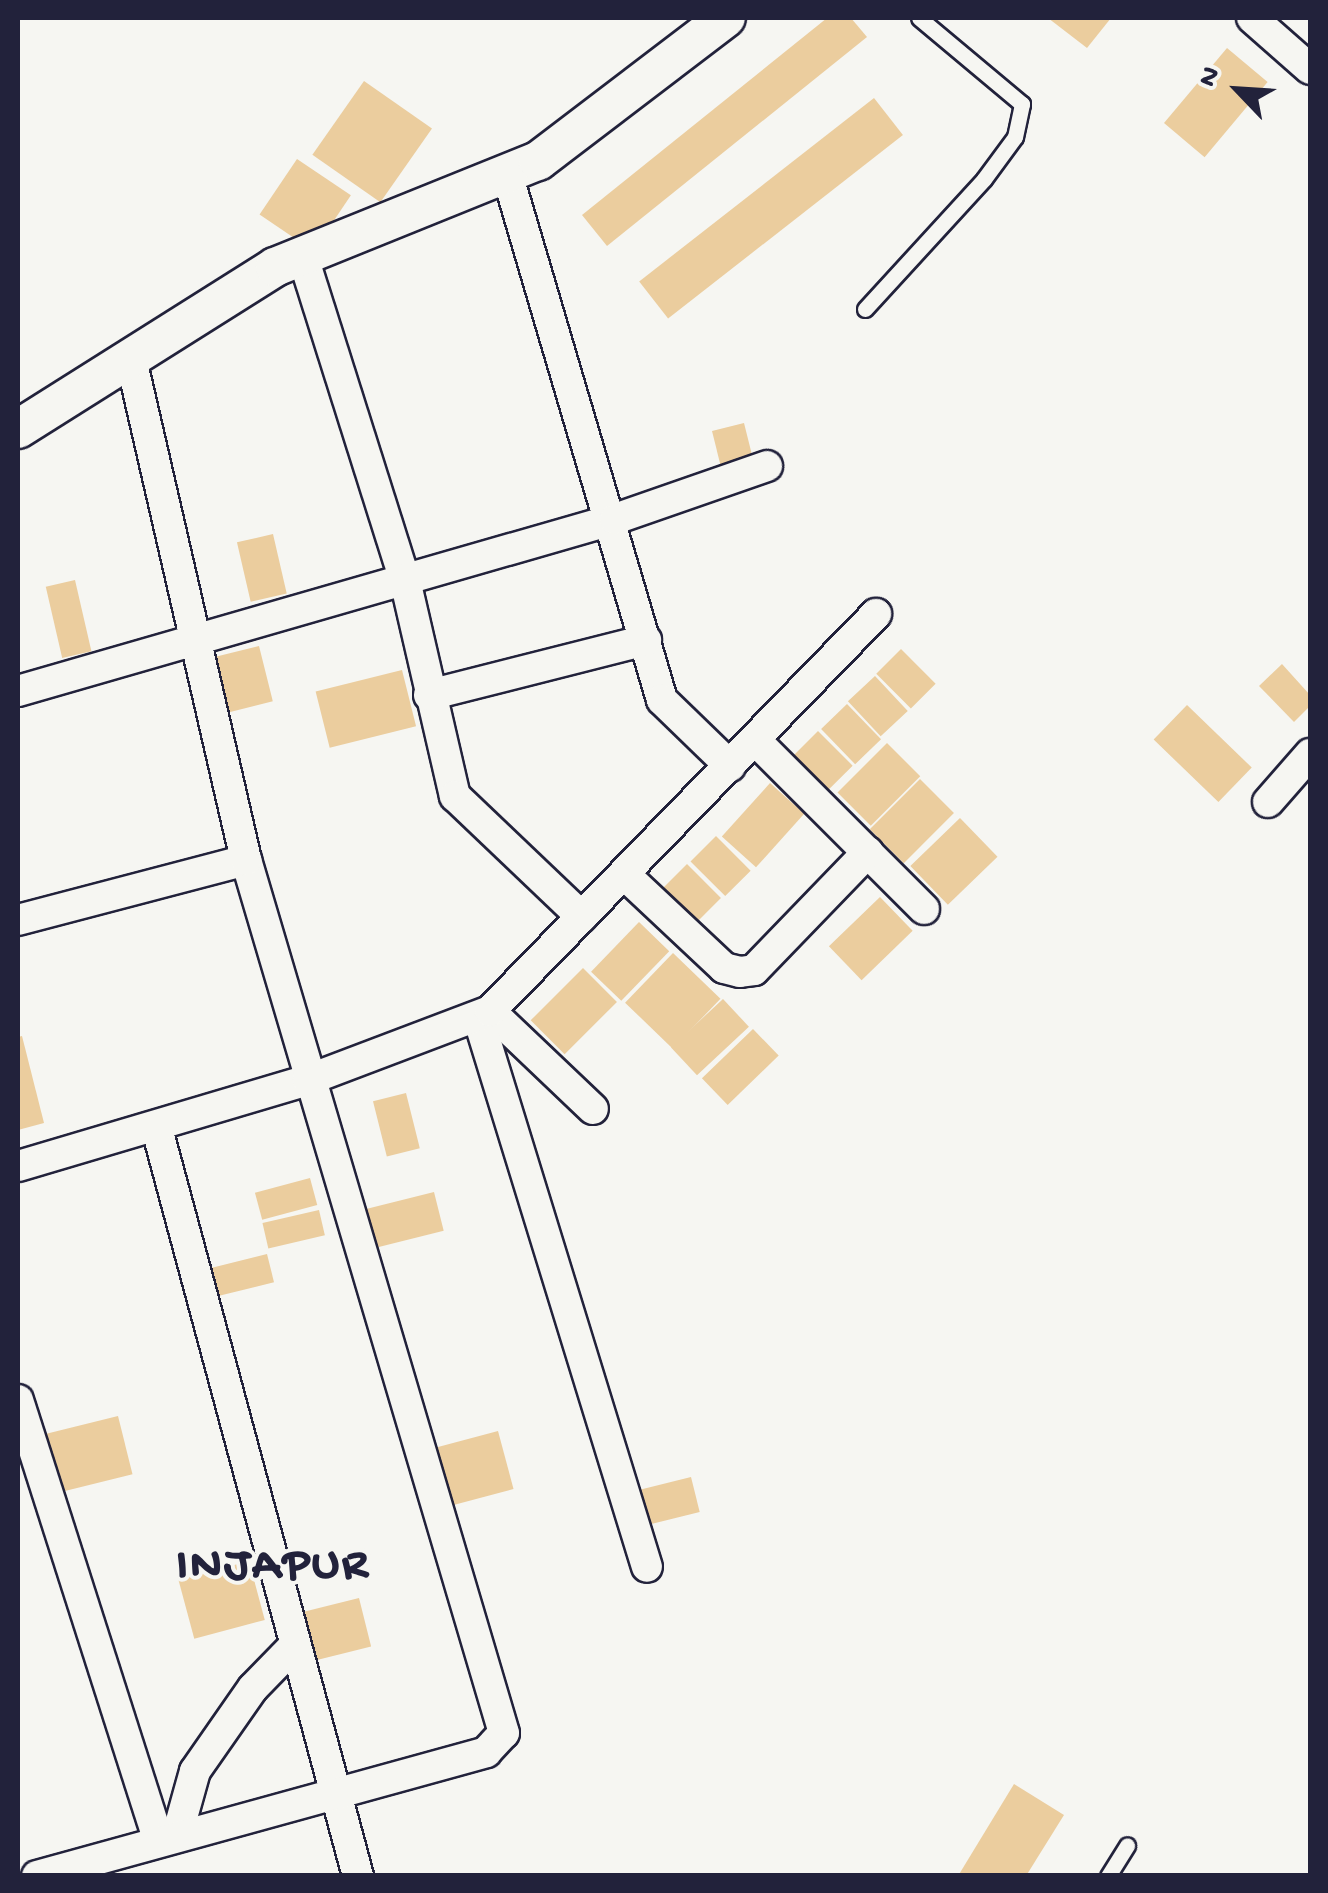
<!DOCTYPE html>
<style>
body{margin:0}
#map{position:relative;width:1328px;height:1893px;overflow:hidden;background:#f6f6f2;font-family:"Gochi Hand",sans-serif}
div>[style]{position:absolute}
.building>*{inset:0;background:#ebcd9e;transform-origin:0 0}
.roads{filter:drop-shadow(2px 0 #22223b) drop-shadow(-2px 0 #22223b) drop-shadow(0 2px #22223b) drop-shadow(0 -2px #22223b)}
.service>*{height:15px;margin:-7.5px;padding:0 7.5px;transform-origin:7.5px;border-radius:7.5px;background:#f6f6f2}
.minor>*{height:30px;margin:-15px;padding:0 15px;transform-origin:15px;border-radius:15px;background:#f6f6f2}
.tertiary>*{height:38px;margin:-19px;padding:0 19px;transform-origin:19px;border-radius:19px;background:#f6f6f2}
span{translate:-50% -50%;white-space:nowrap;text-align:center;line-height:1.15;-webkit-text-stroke:8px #f6f6f2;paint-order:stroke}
.district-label{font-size:48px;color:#22223b;font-weight:700;letter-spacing:2.5px}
.frame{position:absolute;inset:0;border:20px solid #22223b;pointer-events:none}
.north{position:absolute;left:1188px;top:40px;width:100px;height:100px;-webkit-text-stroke:8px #f6f6f2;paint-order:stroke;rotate:295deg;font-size:28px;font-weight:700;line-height:40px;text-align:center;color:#22223b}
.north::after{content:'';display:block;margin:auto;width:35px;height:45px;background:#22223b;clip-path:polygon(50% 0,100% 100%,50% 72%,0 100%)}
</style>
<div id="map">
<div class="building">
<i style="clip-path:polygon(827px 18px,851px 18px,867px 37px,607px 246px,582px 215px)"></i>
<i style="clip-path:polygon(1048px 18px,1111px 18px,1087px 48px)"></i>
<i style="left:1227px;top:48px;width:53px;height:98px;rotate:40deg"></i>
<i style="left:364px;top:81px;width:83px;height:90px;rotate:35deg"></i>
<i style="left:874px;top:98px;width:47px;height:298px;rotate:52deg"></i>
<i style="left:297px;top:159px;width:65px;height:67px;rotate:34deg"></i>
<i style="left:744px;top:423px;width:41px;height:33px;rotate:76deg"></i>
<i style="left:273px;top:534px;width:61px;height:37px;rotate:77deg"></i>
<i style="left:75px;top:580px;width:73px;height:30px;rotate:77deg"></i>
<i style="left:259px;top:646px;width:57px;height:49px;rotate:76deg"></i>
<i style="left:901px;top:649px;width:49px;height:35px;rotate:45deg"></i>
<i style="clip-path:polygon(1282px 664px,1310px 695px,1310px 706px,1294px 722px,1259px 686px)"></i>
<i style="left:402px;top:670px;width:58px;height:89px;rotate:76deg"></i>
<i style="left:875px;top:676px;width:48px;height:37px;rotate:47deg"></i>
<i style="left:847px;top:704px;width:49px;height:36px;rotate:46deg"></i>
<i style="left:1187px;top:705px;width:90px;height:48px;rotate:44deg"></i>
<i style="left:818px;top:731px;width:49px;height:36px;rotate:45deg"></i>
<i style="left:887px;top:743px;width:47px;height:70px;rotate:45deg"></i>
<i style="left:920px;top:779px;width:48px;height:71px;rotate:45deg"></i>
<i style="left:770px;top:783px;width:46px;height:72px;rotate:42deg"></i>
<i style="left:960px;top:818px;width:54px;height:69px;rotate:46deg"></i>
<i style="left:716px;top:836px;width:49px;height:36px;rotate:45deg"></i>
<i style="left:687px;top:864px;width:48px;height:36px;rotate:45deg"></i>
<i style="left:880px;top:897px;width:47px;height:71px;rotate:46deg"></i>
<i style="left:639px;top:922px;width:42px;height:69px;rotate:44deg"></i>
<i style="left:673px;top:953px;width:66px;height:69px;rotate:44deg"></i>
<i style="left:583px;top:968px;width:48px;height:74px;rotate:45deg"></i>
<i style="left:723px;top:999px;width:38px;height:71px;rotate:47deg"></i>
<i style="left:753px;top:1029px;width:37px;height:71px;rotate:46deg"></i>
<i style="clip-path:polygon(22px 1036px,44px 1123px,18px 1130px,18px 1037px)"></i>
<i style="left:406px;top:1093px;width:57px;height:34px;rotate:76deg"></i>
<i style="left:310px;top:1178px;width:28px;height:57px;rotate:75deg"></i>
<i style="left:434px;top:1192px;width:40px;height:72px;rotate:76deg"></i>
<i style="left:319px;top:1210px;width:26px;height:58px;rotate:77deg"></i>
<i style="left:267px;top:1254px;width:29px;height:67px;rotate:76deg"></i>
<i style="left:118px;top:1416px;width:60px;height:79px;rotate:76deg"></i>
<i style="left:498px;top:1431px;width:60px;height:65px;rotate:75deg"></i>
<i style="left:691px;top:1477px;width:36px;height:60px;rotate:76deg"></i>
<i style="left:249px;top:1561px;width:61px;height:73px;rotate:75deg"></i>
<i style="left:359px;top:1598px;width:50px;height:64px;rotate:76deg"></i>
<i style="clip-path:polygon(1014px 1784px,1064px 1815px,1026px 1876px,958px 1876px)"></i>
</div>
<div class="roads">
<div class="service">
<i style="left:865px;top:309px;width:176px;rotate:-47.5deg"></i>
<i style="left:984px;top:179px;width:52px;rotate:-53.6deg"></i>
<i style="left:1015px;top:137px;width:34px;rotate:-78deg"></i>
<i style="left:1022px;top:104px;width:134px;rotate:-140.1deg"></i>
<i style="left:1108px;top:1876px;width:36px;rotate:-58deg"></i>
</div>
<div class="minor">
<i style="left:1252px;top:18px;width:77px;rotate:41.3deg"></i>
<i style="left:508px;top:177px;width:545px;rotate:73.59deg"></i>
<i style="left:662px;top:700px;width:95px;rotate:44.1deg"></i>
<i style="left:303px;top:257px;width:339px;rotate:72.5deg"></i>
<i style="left:405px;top:580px;width:222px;rotate:77deg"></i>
<i style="left:455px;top:796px;width:175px;rotate:43.6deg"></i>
<i style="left:18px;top:691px;width:621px;rotate:-16.07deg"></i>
<i style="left:615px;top:519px;width:161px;rotate:-19.2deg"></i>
<i style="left:429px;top:695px;width:224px;rotate:-14.2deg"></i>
<i style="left:755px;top:740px;width:239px;rotate:45deg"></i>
<i style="left:1268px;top:802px;width:64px;rotate:-48.8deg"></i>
<i style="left:624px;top:874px;width:137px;rotate:43.2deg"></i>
<i style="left:724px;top:968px;width:16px;rotate:14deg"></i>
<i style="left:740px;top:972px;width:14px;rotate:-8deg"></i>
<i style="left:754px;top:970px;width:164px;rotate:-46deg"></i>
<i style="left:18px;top:920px;width:236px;rotate:-14.7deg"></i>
<i style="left:490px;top:1011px;width:142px;rotate:43.6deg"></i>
<i style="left:478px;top:1017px;width:575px;rotate:72.92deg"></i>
<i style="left:157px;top:1129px;width:774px;rotate:74.94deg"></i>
<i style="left:18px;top:1166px;width:302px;rotate:-16.5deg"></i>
<i style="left:308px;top:1080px;width:195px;rotate:-20.8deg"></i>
<i style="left:490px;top:1011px;width:554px;rotate:-45.8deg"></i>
<i style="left:18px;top:1400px;width:460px;rotate:72.3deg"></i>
<i style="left:178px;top:1832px;width:63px;rotate:-74.4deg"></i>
<i style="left:195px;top:1771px;width:101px;rotate:-55.1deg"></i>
<i style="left:253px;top:1688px;width:60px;rotate:-45.7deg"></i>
<i style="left:37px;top:1876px;width:466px;rotate:-15.4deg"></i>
<i style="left:486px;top:1752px;width:26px;rotate:-47deg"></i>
<i style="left:504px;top:1733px;width:910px;rotate:-106.46deg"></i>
<i style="left:246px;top:860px;width:514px;rotate:-102.93deg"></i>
</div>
<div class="tertiary">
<i style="left:18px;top:429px;width:304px;rotate:-32.2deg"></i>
<i style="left:275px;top:267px;width:284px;rotate:-22deg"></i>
<i style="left:538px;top:161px;width:236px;rotate:-37.3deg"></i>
</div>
</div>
<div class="district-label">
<span style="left:273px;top:1568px">INJAPUR</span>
</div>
<div class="frame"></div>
<div class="north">N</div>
</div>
